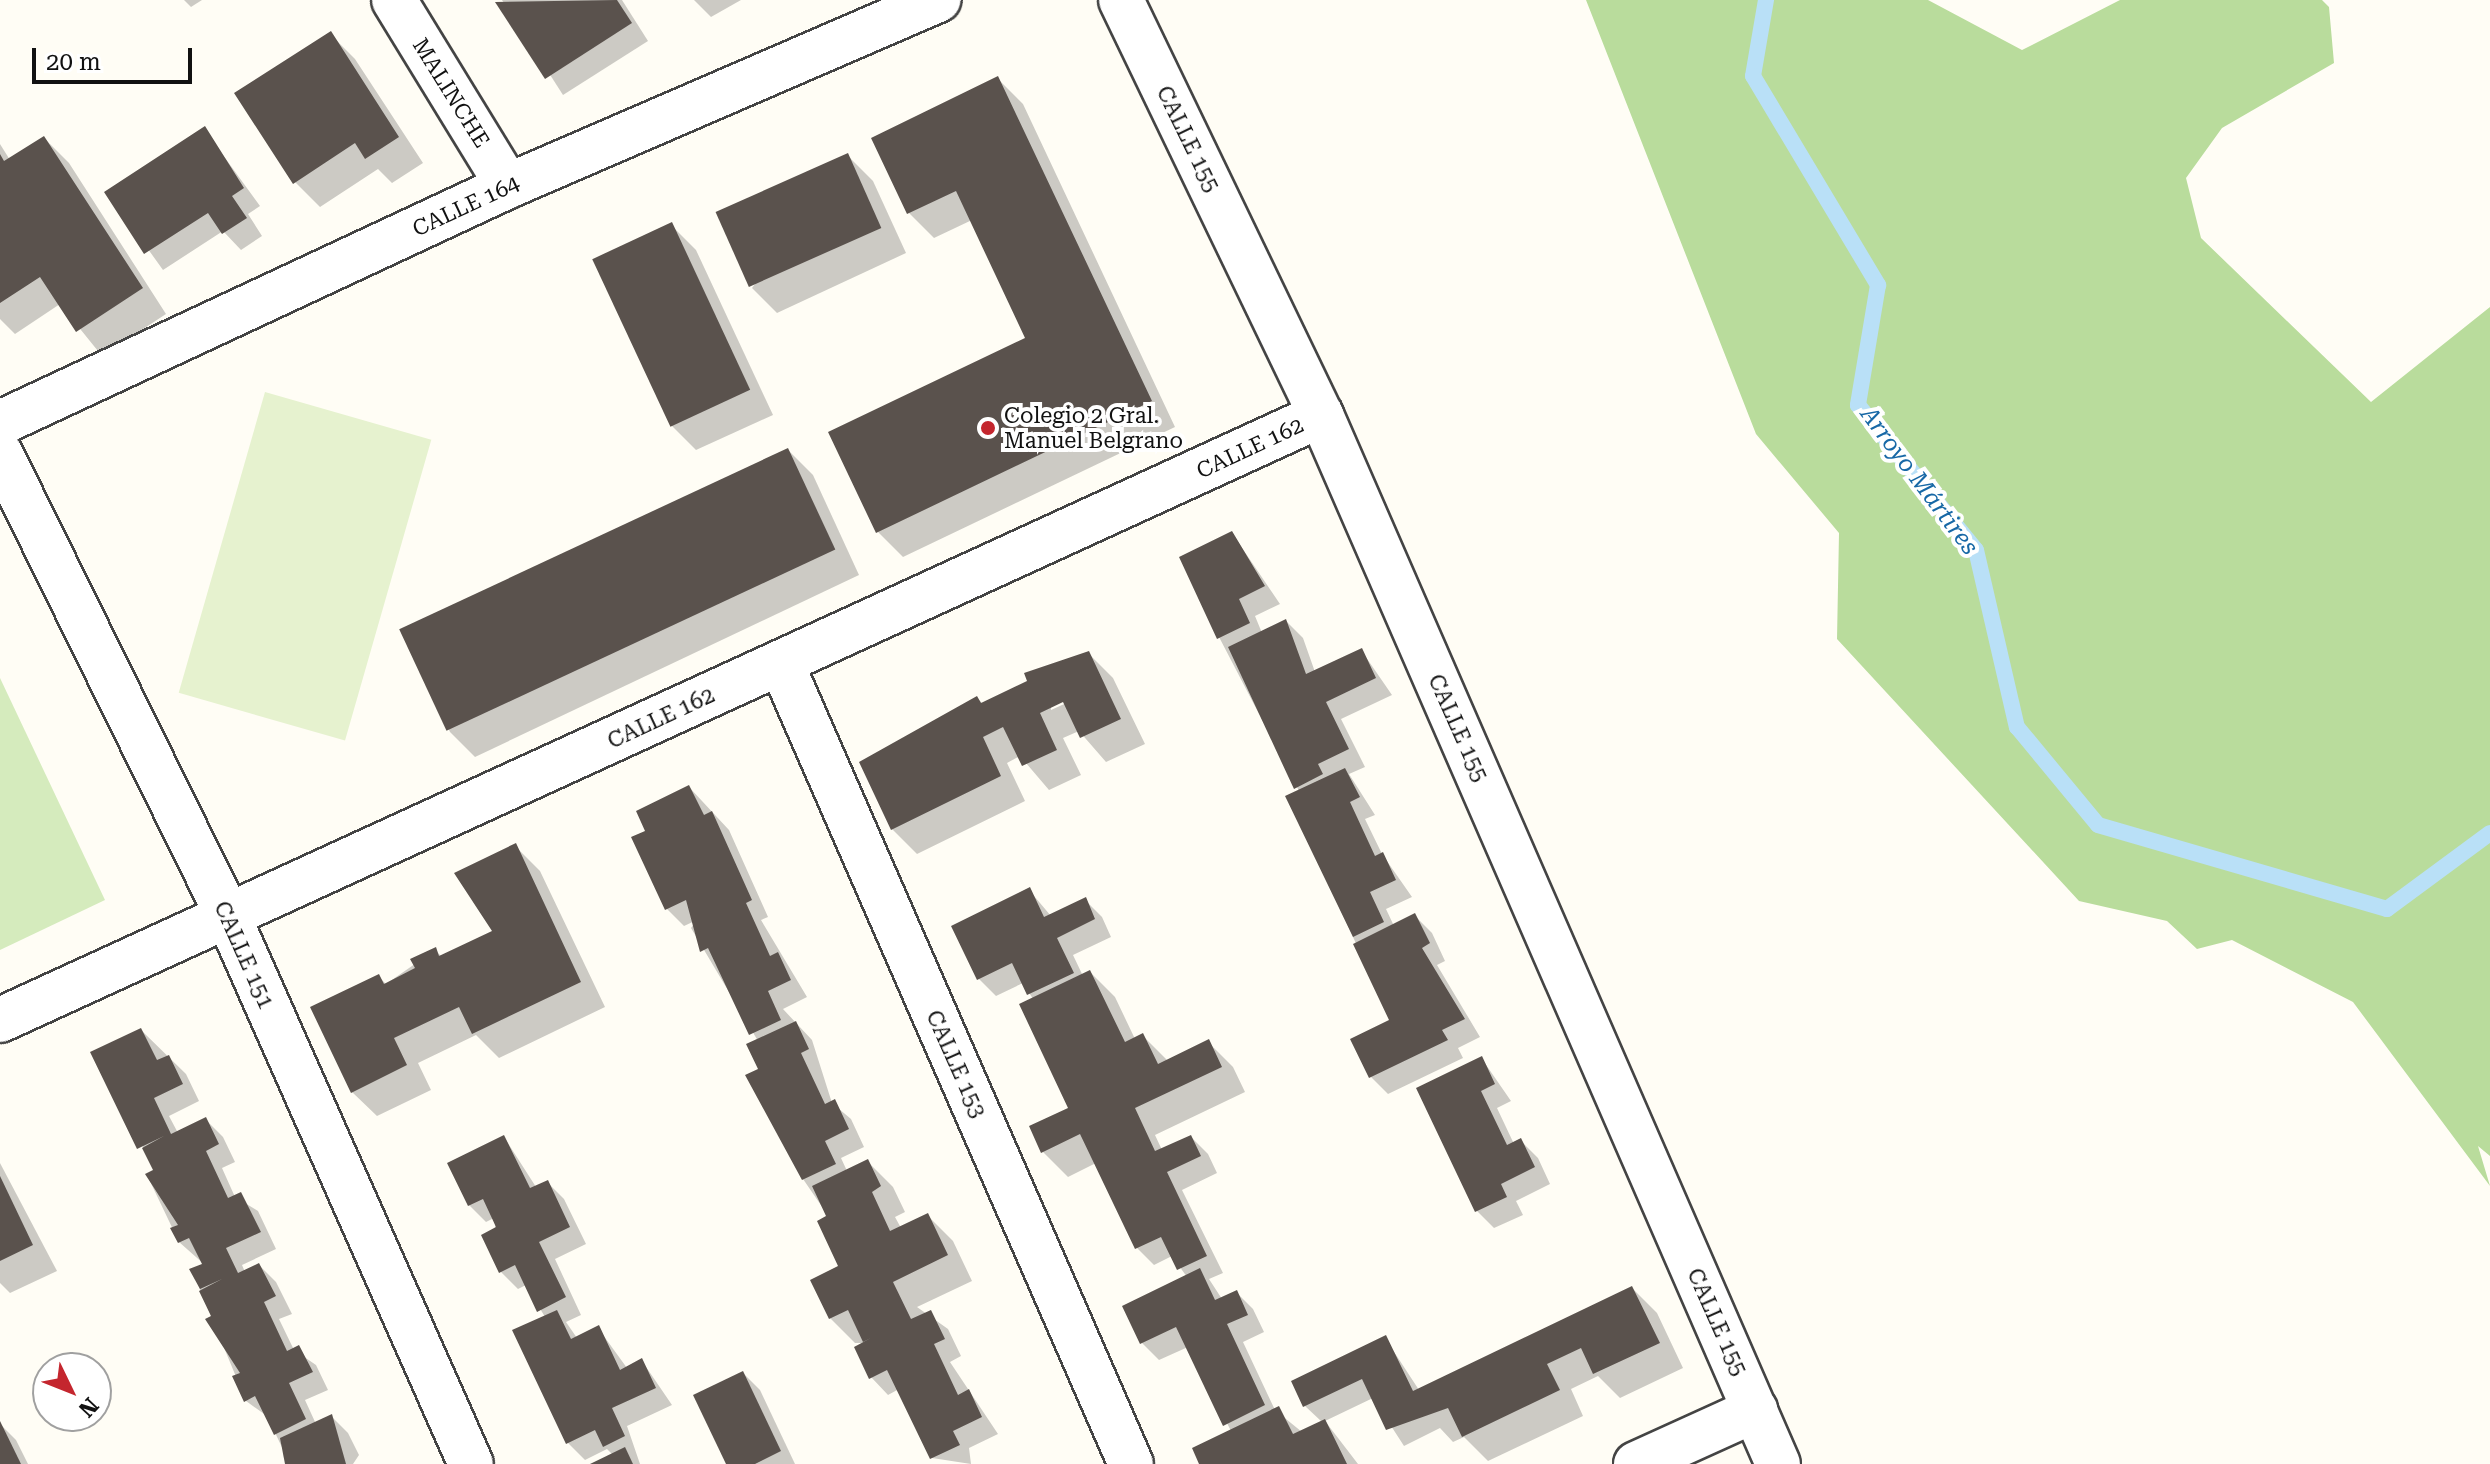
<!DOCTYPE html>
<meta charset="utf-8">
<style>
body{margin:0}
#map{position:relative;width:2490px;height:1464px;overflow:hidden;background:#fffdf5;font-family:"Roboto Serif",serif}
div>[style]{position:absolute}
.green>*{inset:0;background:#d5ebbd}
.forest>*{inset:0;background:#b9dc9c}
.pitch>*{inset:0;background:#e6f2cf;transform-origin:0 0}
.shadow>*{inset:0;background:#0003}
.stream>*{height:16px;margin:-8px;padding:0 8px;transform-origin:8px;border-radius:8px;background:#b9e0f7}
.building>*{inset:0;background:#5a524d;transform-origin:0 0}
.roads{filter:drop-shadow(2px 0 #444) drop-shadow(-2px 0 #444) drop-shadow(0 2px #444) drop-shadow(0 -2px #444)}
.minor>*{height:44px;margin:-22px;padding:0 22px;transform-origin:22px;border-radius:22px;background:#fff}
.dots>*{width:22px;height:22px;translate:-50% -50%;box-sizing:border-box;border:4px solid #fff;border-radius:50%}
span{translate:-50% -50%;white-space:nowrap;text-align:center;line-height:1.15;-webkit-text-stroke:8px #fff;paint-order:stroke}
.street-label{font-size:22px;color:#111}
.poi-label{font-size:22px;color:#111}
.left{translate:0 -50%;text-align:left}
.water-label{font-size:24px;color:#1768a6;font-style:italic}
.north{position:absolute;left:32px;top:1352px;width:80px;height:80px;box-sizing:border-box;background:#fff;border:2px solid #a0a0a0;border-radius:50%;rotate:133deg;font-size:22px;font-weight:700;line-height:32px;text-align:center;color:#111}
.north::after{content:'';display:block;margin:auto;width:28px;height:36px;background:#c4262e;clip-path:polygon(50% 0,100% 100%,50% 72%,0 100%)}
.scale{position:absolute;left:32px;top:48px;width:160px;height:36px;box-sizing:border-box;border:4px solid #111;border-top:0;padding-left:10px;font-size:24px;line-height:28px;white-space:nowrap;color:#111;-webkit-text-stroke:6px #fff;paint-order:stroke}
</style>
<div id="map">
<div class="green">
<i style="clip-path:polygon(0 678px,105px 900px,0 950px)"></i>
</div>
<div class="forest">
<i style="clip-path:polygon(1586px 0,1928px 0,2022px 50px,2120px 0,2322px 0,2329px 7px,2334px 63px,2222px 128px,2186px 178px,2201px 238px,2371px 402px,2490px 307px,2490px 1156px,2478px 1146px,2490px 1186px,2353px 1002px,2232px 940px,2197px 949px,2167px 921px,2079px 901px,1837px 639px,1839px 533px,1756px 434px)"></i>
</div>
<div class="pitch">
<i style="left:265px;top:392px;width:173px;height:313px;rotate:16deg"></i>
</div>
<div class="shadow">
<i style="clip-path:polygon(184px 0,202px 0,191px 7px)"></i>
<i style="clip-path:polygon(502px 0,622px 0,648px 41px,563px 95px)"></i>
<i style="clip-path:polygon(694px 0,741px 0,711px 17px)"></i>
<i style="clip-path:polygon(330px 34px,355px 59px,423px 163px,392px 183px,378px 169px,320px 207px,295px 182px)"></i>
<i style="clip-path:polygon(998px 79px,1023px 104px,1175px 427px,903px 557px,878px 532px,1028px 339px,972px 220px,934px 238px,909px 213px)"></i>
<i style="clip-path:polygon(204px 129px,260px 206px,248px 214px,262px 236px,241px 250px,223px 231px,163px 270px,107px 192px)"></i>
<i style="clip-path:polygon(44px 138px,69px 163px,166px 314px,102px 356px,60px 304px,15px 334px,0 319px,0 144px,10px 160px)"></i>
<i style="clip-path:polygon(848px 156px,873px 181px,906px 253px,777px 313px,752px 288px)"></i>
<i style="clip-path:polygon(671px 225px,696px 250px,773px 415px,696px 450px,671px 425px)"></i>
<i style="clip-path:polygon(788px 450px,813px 475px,859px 575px,475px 757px,450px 732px,403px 632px)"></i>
<i style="clip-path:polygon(1232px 533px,1280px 604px,1255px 616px,1262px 633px,1286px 621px,1303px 638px,1315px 672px,1361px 650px,1392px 695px,1341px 719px,1365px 767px,1349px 774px,1375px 815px,1365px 819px,1382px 854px,1412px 897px,1386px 909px,1394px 926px,1415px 916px,1432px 933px,1445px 961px,1437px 965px,1480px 1037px,1458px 1048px,1463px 1058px,1388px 1094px,1371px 1077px,1392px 1021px,1288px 797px,1299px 791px,1219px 637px)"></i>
<i style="clip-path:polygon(evenodd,1088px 653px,1113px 678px,1145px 744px,1106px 762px,1079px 731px,1063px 738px,1081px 775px,1049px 790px,1020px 756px,1007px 763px,1025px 801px,917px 854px,892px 829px,977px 698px,983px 704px,1088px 653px,1071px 696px,1073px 700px,1051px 710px,1051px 705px,1071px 696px)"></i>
<i style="clip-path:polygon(689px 787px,729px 830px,768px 917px,761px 920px,807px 997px,783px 1009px,812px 1040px,832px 1103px,851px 1119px,864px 1147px,841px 1158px,847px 1171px,868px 1162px,893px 1187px,905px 1212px,895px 1217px,901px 1228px,928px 1216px,953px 1241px,972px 1281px,917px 1307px,948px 1329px,961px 1356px,950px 1362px,998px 1434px,969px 1448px,971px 1464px,932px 1458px,899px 1389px,888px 1395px,871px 1377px,867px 1343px,855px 1343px,830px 1318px,841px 1267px,829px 1217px,803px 1179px,761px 1070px,758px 1041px,691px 928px,697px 920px,684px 926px,667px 909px,648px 832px)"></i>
<i style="clip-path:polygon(515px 846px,540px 871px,605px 1007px,499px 1058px,476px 1035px,418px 1063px,431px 1090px,377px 1116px,352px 1092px,379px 977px,386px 984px,435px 950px,442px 957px,495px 932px)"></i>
<i style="clip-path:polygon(1029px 890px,1051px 916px,1085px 900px,1102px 917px,1111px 937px,1073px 955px,1083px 976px,1090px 972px,1115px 997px,1135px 1039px,1142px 1035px,1168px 1061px,1208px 1042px,1233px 1067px,1245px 1092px,1155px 1135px,1162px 1150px,1191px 1137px,1208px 1154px,1217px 1173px,1182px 1190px,1223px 1273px,1209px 1279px,1222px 1299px,1236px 1292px,1253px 1309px,1264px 1332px,1243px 1342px,1275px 1410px,1302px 1432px,1322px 1422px,1305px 1406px,1385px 1338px,1419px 1390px,1632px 1288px,1657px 1313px,1683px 1368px,1620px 1398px,1598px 1376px,1571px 1389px,1583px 1416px,1488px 1461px,1464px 1437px,1453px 1442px,1440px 1428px,1404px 1446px,1373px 1398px,1325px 1421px,1358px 1464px,1201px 1464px,1231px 1431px,1188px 1347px,1159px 1360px,1142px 1343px,1187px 1277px,1172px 1256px,1154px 1265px,1137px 1248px,1096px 1163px,1068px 1177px,1043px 1152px,1070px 1109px,1033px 999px,1023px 983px,996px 996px,979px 979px)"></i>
<i style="clip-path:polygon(141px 1030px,186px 1074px,199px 1101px,169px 1116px,178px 1133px,206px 1120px,223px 1137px,235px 1162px,222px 1168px,235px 1197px,258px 1211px,276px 1249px,242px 1265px,245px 1272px,259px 1265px,276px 1282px,292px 1314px,279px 1319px,294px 1350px,316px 1365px,328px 1390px,305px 1400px,316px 1424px,331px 1416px,348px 1433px,359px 1455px,353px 1464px,290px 1464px,267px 1416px,246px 1401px,192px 1270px,205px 1265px,179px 1242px,147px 1175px,156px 1171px,93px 1053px)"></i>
<i style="clip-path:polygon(1482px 1059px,1511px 1101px,1497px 1108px,1514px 1144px,1521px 1141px,1538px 1158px,1550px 1184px,1516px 1201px,1523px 1215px,1494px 1228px,1477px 1211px)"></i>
<i style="clip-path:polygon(504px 1137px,536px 1187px,547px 1182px,564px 1199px,586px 1244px,555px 1259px,581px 1315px,566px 1322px,577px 1338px,598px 1328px,627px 1368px,642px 1361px,672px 1405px,627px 1426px,640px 1464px,594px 1464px,613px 1455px,607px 1449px,585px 1460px,568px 1443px,545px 1317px,526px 1285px,518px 1289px,501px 1272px,494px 1218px,486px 1222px,469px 1205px)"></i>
<i style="clip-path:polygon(0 1163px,57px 1271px,10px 1293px,0 1283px)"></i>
<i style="clip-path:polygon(743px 1373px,760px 1390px,795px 1464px,728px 1464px)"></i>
<i style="clip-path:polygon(0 1424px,16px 1440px,28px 1464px,0 1464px)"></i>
</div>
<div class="stream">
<i style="left:1766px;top:0;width:77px;rotate:99.7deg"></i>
<i style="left:1753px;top:76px;width:244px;rotate:59.1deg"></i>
<i style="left:1878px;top:285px;width:122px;rotate:99.5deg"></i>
<i style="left:1858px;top:405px;width:187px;rotate:50.9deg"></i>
<i style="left:1976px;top:550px;width:182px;rotate:77deg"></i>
<i style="left:2017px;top:727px;width:127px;rotate:50.4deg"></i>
<i style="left:2098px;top:825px;width:301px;rotate:16.2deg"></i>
<i style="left:2387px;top:909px;width:128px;rotate:-36.4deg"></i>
</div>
<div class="building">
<i style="clip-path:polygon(617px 0,632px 23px,545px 79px,495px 2px)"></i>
<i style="clip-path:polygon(331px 31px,399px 137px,365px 159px,355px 143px,293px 184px,234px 93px)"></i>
<i style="clip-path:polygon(998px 76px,1152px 401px,876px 533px,828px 432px,1025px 338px,956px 191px,907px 214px,871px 138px)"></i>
<i style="clip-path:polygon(205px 126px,244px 188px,232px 196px,247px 218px,222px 234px,208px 213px,144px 254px,104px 192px)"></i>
<i style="clip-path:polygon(44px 136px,143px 288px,76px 332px,40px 277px,0 303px,0 154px,4px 161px)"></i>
<i style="left:848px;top:153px;width:82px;height:145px;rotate:66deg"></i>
<i style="left:672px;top:222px;width:185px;height:88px;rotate:65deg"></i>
<i style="left:788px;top:448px;width:112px;height:429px;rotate:65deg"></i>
<i style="clip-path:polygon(1232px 531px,1265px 586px,1239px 599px,1250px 623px,1217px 639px,1179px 557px)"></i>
<i style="clip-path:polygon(1286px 619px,1306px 674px,1362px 648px,1376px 678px,1326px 702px,1349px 749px,1318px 764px,1323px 774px,1294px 789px,1228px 647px)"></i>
<i style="clip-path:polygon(1089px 651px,1121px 719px,1080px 738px,1063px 702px,1040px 713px,1057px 750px,1022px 766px,1003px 727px,983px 737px,1001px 776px,891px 830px,859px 762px,977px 696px,981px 703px,1027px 681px,1024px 673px)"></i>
<i style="clip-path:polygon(1345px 768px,1360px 797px,1350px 802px,1375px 856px,1383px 852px,1396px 880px,1370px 892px,1384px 922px,1353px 937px,1285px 796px)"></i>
<i style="clip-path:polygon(689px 785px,704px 815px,712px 811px,752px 900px,746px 903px,770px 956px,778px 952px,791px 980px,768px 991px,781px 1020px,749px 1035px,708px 948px,700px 952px,686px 900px,665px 910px,631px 837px,645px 831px,636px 811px)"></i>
<i style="clip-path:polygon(516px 843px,581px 982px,472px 1034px,459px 1007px,394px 1038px,407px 1065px,351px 1093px,310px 1007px,379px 974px,384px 984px,415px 968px,410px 959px,436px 947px,439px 956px,492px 931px,454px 873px)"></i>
<i style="clip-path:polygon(1030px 887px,1044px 917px,1086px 897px,1095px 919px,1057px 938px,1074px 973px,1027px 995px,1012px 963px,977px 980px,951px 926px)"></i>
<i style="clip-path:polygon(1415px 913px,1430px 943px,1422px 948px,1465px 1019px,1442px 1030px,1448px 1040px,1369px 1078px,1350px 1039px,1389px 1020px,1353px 944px)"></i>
<i style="clip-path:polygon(1090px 970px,1125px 1042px,1143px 1033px,1158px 1064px,1209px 1039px,1222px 1067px,1135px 1108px,1155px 1151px,1191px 1135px,1201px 1156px,1167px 1172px,1207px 1256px,1177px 1270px,1161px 1237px,1135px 1249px,1080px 1134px,1041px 1153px,1029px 1126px,1068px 1108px,1019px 1004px)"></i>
<i style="clip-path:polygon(796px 1021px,809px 1049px,801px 1053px,825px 1104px,835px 1099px,849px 1129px,825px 1141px,836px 1164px,802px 1180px,745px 1075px,758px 1069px,746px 1044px)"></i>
<i style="clip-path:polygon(141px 1028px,157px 1060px,169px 1055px,183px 1084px,154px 1098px,171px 1134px,206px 1117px,219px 1144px,206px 1151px,228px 1198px,241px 1192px,261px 1232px,226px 1248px,238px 1273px,259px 1263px,276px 1296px,264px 1302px,287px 1351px,299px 1345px,313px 1372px,289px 1383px,306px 1419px,274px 1435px,255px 1396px,244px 1402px,232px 1376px,240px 1373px,205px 1319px,211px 1316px,199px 1291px,222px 1279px,200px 1289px,189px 1269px,202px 1264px,189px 1238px,178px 1243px,170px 1228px,178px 1225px,145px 1174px,153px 1170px,142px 1148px,164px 1136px,137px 1149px,90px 1052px)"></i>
<i style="clip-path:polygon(1482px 1056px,1495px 1084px,1481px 1091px,1507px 1145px,1521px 1138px,1535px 1167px,1501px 1184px,1507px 1197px,1475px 1212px,1416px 1088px)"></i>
<i style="clip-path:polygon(504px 1135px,530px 1188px,548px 1180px,570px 1227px,539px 1242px,566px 1297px,537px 1312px,515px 1265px,499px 1273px,481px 1235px,496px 1227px,483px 1199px,468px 1206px,447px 1163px)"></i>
<i style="clip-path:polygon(868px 1159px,881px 1186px,872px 1192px,890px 1231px,928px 1213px,948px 1255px,893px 1282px,911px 1319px,931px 1310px,945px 1339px,934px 1344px,958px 1395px,969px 1389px,982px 1417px,953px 1431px,960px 1445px,930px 1459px,887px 1370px,869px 1379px,854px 1347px,871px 1338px,863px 1342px,848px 1310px,829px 1319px,810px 1280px,838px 1266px,817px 1221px,826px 1216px,812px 1186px)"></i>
<i style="clip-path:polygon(0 1176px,33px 1245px,0 1261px)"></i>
<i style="clip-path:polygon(1200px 1268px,1215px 1300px,1237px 1290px,1248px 1315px,1227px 1324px,1265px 1405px,1223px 1426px,1176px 1327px,1140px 1344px,1122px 1306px)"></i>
<i style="clip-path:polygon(1632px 1286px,1660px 1343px,1593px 1374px,1581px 1348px,1547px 1364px,1560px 1390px,1462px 1437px,1448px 1408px,1386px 1430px,1362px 1379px,1303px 1407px,1291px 1381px,1386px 1335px,1413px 1391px)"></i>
<i style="clip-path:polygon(557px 1310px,571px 1339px,599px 1325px,620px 1370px,642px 1358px,656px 1388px,612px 1408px,625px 1436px,603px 1447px,595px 1430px,566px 1444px,512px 1330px)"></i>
<i style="clip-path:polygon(743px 1371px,781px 1451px,755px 1464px,726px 1464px,693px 1395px)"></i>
<i style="clip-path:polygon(1279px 1406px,1293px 1434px,1325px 1419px,1347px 1464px,1199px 1464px,1192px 1448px)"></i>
<i style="clip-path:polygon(332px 1414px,346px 1464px,285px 1464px,280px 1438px)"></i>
<i style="clip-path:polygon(0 1421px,21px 1464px,0 1464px)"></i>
<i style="clip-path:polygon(625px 1447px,633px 1464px,590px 1464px)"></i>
</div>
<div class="roads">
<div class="minor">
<i style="left:394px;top:0;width:218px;rotate:58.5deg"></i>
<i style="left:1121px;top:0;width:461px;rotate:64.3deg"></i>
<i style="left:1321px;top:415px;width:1144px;rotate:66.46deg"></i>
<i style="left:0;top:423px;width:561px;rotate:-25.01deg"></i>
<i style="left:508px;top:186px;width:469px;rotate:-23.4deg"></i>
<i style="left:0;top:453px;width:516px;rotate:63.78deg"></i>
<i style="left:228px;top:916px;width:599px;rotate:66.09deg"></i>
<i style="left:781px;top:663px;width:874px;rotate:66.4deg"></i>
<i style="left:0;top:1020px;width:1453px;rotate:-24.61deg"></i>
<i style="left:1636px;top:1464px;width:131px;rotate:-24.4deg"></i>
</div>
</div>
<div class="dots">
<i style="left:988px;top:428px;background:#c4262e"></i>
</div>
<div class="street-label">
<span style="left:451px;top:93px;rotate:58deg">MALINCHE</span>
<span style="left:1188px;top:139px;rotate:64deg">CALLE 155</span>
<span style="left:466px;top:206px;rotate:-25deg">CALLE 164</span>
<span style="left:1250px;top:448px;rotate:-25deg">CALLE 162</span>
<span style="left:661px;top:718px;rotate:-25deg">CALLE 162</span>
<span style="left:1458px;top:728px;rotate:66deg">CALLE 155</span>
<span style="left:244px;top:955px;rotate:66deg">CALLE 151</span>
<span style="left:956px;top:1064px;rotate:66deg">CALLE 153</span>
<span style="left:1717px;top:1322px;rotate:66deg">CALLE 155</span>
</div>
<div class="poi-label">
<span class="left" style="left:1004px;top:428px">Colegio 2 Gral.<br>Manuel Belgrano</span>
</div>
<div class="water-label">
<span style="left:1919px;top:481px;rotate:53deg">Arroyo Mártires</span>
</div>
<div class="north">N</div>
<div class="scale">20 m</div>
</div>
